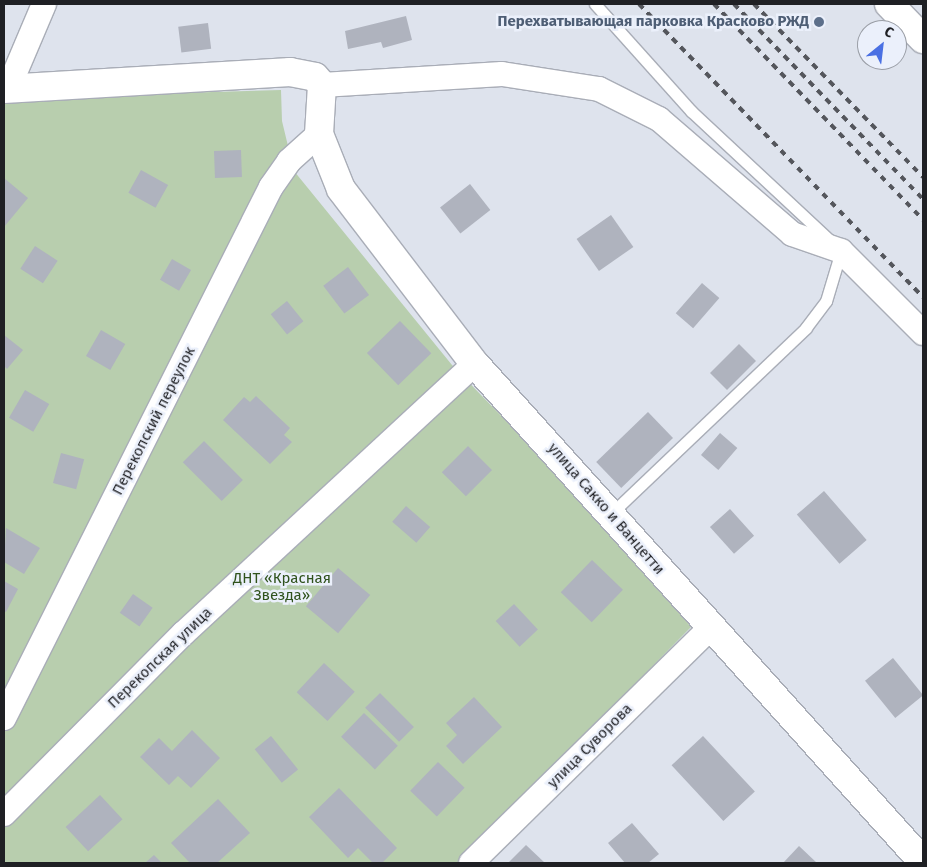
<!DOCTYPE html>
<meta charset="utf-8">
<style>
body{margin:0}
#map{position:relative;width:927px;height:867px;overflow:hidden;background:#dee3ed;font-family:"Fira Sans",sans-serif}
div>[style]{position:absolute}
.green>*{inset:0;background:#b8ceae}
.building>*{inset:0;background:#afb3be;transform-origin:0 0}
.roads{filter:drop-shadow(1px 0 #a9adb7) drop-shadow(-1px 0 #a9adb7) drop-shadow(0 1px #a9adb7) drop-shadow(0 -1px #a9adb7)}
.service>*{height:11px;margin:-5.5px;padding:0 5.5px;transform-origin:5.5px;border-radius:5.5px;background:#fff}
.minor>*{height:24px;margin:-12px;padding:0 12px;transform-origin:12px;border-radius:12px;background:#fff}
.tertiary>*{height:28px;margin:-14px;padding:0 14px;transform-origin:14px;border-radius:14px;background:#fff}
.secondary>*{height:28px;margin:-14px;padding:0 14px;transform-origin:14px;border-radius:14px;background:#fff}
.rail>*{height:4px;margin-top:-2px;transform-origin:0;background:repeating-linear-gradient(90deg,#54565c 0 6px,transparent 0 12px)}
.dots>*{width:14px;height:14px;translate:-50% -50%;box-sizing:border-box;border:2px solid #ebf0fb;border-radius:50%}
span{translate:-50% -50%;white-space:nowrap;text-align:center;line-height:1.15;-webkit-text-stroke:5px #ebf0fb;paint-order:stroke}
.service-label{font-size:15px;color:#4e5e75;font-weight:700}
.right{translate:-100% -50%;text-align:right}
.street-label{font-size:15px;color:#1f2024}
.park-label{font-size:15px;color:#2f521c}
.frame{position:absolute;inset:0;border:5px solid #1f2024;pointer-events:none}
.north{position:absolute;left:857px;top:20px;width:50px;height:50px;box-sizing:border-box;background:#ebf0fb;border:1px solid #999da5;border-radius:50%;rotate:29deg;font-size:14px;font-weight:700;line-height:20px;text-align:center;color:#1f2024}
.north::after{content:'';display:block;margin:auto;width:18px;height:22px;background:#4a70e3;clip-path:polygon(50% 0,100% 100%,50% 72%,0 100%)}
</style>
<div id="map">
<div class="green">
<i style="clip-path:polygon(281px 90px,282px 121px,294px 171px,452px 365px,602px 520px,691px 627px,459px 863px,4px 863px,4px 98px)"></i>
</div>
<div class="building">
<i style="clip-path:polygon(406px 16px,412px 40px,383px 48px,381px 42px,348px 49px,345px 31px)"></i>
<i style="left:208px;top:23px;width:26px;height:30px;rotate:83deg"></i>
<i style="left:241px;top:150px;width:27px;height:27px;rotate:88deg"></i>
<i style="left:141px;top:170px;width:31px;height:26px;rotate:29deg"></i>
<i style="clip-path:polygon(4px 178px,28px 198px,4px 227px)"></i>
<i style="left:470px;top:184px;width:33px;height:38px;rotate:52deg"></i>
<i style="left:611px;top:215px;width:39px;height:42px;rotate:55deg"></i>
<i style="left:35px;top:246px;width:27px;height:27px;rotate:33deg"></i>
<i style="left:172px;top:259px;width:22px;height:24px;rotate:30deg"></i>
<i style="left:348px;top:267px;width:35px;height:31px;rotate:53deg"></i>
<i style="left:702px;top:283px;width:23px;height:40px;rotate:41deg"></i>
<i style="left:287px;top:301px;width:26px;height:21px;rotate:51deg"></i>
<i style="left:400px;top:321px;width:45px;height:46px;rotate:46deg"></i>
<i style="left:101px;top:330px;width:28px;height:30px;rotate:30deg"></i>
<i style="clip-path:polygon(4px 335px,23px 350px,7px 369px,4px 366px)"></i>
<i style="left:739px;top:344px;width:24px;height:41px;rotate:45deg"></i>
<i style="left:25px;top:390px;width:28px;height:32px;rotate:30deg"></i>
<i style="clip-path:polygon(256px 396px,290px 428px,284px 435px,292px 442px,270px 464px,223px 420px,244px 397px,250px 402px)"></i>
<i style="left:648px;top:412px;width:36px;height:72px;rotate:46deg"></i>
<i style="left:720px;top:433px;width:23px;height:29px;rotate:41deg"></i>
<i style="left:204px;top:441px;width:55px;height:30px;rotate:45deg"></i>
<i style="left:468px;top:446px;width:34px;height:37px;rotate:45deg"></i>
<i style="left:61px;top:453px;width:24px;height:31px;rotate:15deg"></i>
<i style="left:824px;top:491px;width:65px;height:36px;rotate:49deg"></i>
<i style="left:406px;top:506px;width:32px;height:21px;rotate:41deg"></i>
<i style="left:730px;top:509px;width:36px;height:27px;rotate:48deg"></i>
<i style="clip-path:polygon(6px 528px,40px 548px,24px 574px,4px 562px)"></i>
<i style="left:592px;top:560px;width:43px;height:45px;rotate:44deg"></i>
<i style="left:338px;top:568px;width:42px;height:50px;rotate:40deg"></i>
<i style="clip-path:polygon(4px 581px,18px 589px,6px 612px,4px 611px)"></i>
<i style="left:133px;top:594px;width:24px;height:23px;rotate:35deg"></i>
<i style="left:514px;top:604px;width:35px;height:25px;rotate:47deg"></i>
<i style="left:893px;top:658px;width:48px;height:36px;rotate:51deg"></i>
<i style="left:324px;top:663px;width:42px;height:40px;rotate:43deg"></i>
<i style="left:380px;top:693px;width:48px;height:21px;rotate:45deg"></i>
<i style="clip-path:polygon(474px 697px,502px 727px,463px 764px,446px 746px,457px 735px,446px 723px)"></i>
<i style="left:364px;top:713px;width:47px;height:33px;rotate:44deg"></i>
<i style="clip-path:polygon(192px 730px,220px 758px,191px 788px,178px 776px,169px 785px,140px 757px,159px 738px,172px 751px)"></i>
<i style="left:271px;top:736px;width:43px;height:21px;rotate:51deg"></i>
<i style="left:703px;top:736px;width:76px;height:43px;rotate:47deg"></i>
<i style="left:438px;top:762px;width:37px;height:40px;rotate:44deg"></i>
<i style="clip-path:polygon(339px 788px,397px 848px,382px 863px,373px 863px,358px 848px,348px 858px,309px 817px)"></i>
<i style="left:100px;top:795px;width:33px;height:47px;rotate:47deg"></i>
<i style="clip-path:polygon(218px 799px,250px 833px,217px 863px,190px 863px,171px 843px)"></i>
<i style="clip-path:polygon(632px 823px,659px 854px,648px 863px,625px 863px,608px 843px)"></i>
<i style="clip-path:polygon(526px 845px,545px 863px,508px 863px)"></i>
<i style="clip-path:polygon(799px 846px,817px 863px,783px 863px)"></i>
<i style="clip-path:polygon(154px 855px,162px 863px,145px 863px)"></i>
</div>
<div class="roads">
<div class="service">
<i style="left:595px;top:4px;width:144px;rotate:48.1deg"></i>
<i style="left:691px;top:111px;width:205px;rotate:43deg"></i>
<i style="left:841px;top:251px;width:52px;rotate:106.7deg"></i>
<i style="left:826px;top:301px;width:34px;rotate:127deg"></i>
<i style="left:806px;top:328px;width:268px;rotate:136.4deg"></i>
</div>
<div class="minor">
<i style="left:322px;top:85px;width:180px;rotate:-3.5deg"></i>
<i style="left:502px;top:74px;width:98px;rotate:8.8deg"></i>
<i style="left:599px;top:89px;width:67px;rotate:26.6deg"></i>
<i style="left:659px;top:119px;width:176px;rotate:40.8deg"></i>
<i style="left:792px;top:234px;width:52px;rotate:19.1deg"></i>
<i style="left:841px;top:251px;width:116px;rotate:45deg"></i>
<i style="left:8px;top:89px;width:92px;rotate:-67deg"></i>
<i style="left:4px;top:718px;width:594px;rotate:-63.31deg"></i>
<i style="left:271px;top:187px;width:32px;rotate:-55deg"></i>
<i style="left:289px;top:161px;width:40px;rotate:-42deg"></i>
<i style="left:4px;top:814px;width:255px;rotate:-45.2deg"></i>
<i style="left:184px;top:633px;width:396px;rotate:-42.8deg"></i>
<i style="left:471px;top:863px;width:334px;rotate:-44.5deg"></i>
</div>
<div class="tertiary">
<i style="left:889px;top:4px;width:49px;rotate:45.8deg"></i>
</div>
<div class="secondary">
<i style="left:4px;top:89px;width:287px;rotate:-3.4deg"></i>
<i style="left:290px;top:72px;width:25px;rotate:11deg"></i>
<i style="left:315px;top:77px;width:11px;rotate:49deg"></i>
<i style="left:322px;top:85px;width:49px;rotate:93.5deg"></i>
<i style="left:319px;top:134px;width:59px;rotate:68.2deg"></i>
<i style="left:341px;top:189px;width:220px;rotate:52.6deg"></i>
<i style="left:475px;top:364px;width:670px;rotate:48.03deg"></i>
</div>
</div>
<div class="rail">
<i style="left:639px;top:4px;width:408px;rotate:45.9deg"></i>
<i style="left:714px;top:4px;width:301px;rotate:45.9deg"></i>
<i style="left:734px;top:4px;width:272px;rotate:45.9deg"></i>
<i style="left:754px;top:4px;width:242px;rotate:45.7deg"></i>
</div>
<div class="dots">
<i style="left:819px;top:22px;background:#5c6f8a"></i>
</div>
<div class="service-label">
<span class="right" style="left:809px;top:22px">Перехватывающая парковка Красково РЖД</span>
</div>
<div class="street-label">
<span style="left:154px;top:421px;rotate:-63deg">Перекопский переулок</span>
<span style="left:606px;top:509px;rotate:49deg">улица Сакко и Ванцетти</span>
<span style="left:160px;top:658px;rotate:-44deg">Перекопская улица</span>
<span style="left:590px;top:746px;rotate:-45deg">улица Суворова</span>
</div>
<div class="park-label">
<span style="left:282px;top:587px">ДНТ «Красная<br>Звезда»</span>
</div>
<div class="frame"></div>
<div class="north">С</div>
</div>
